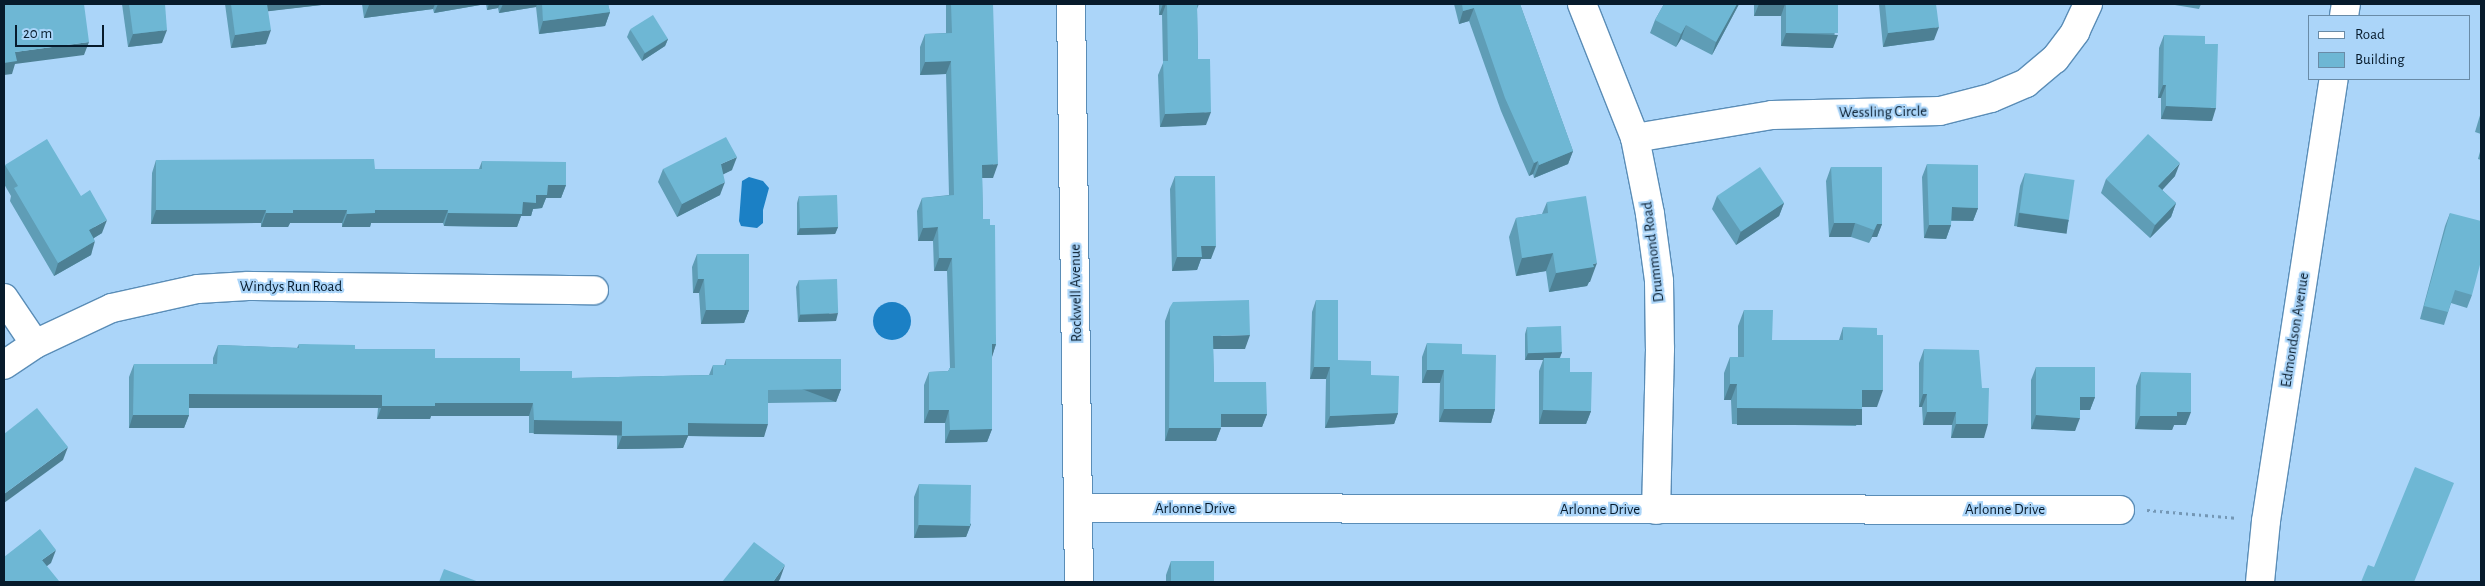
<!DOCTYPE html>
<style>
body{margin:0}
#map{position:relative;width:2485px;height:586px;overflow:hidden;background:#abd5f9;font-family:"Alegreya Sans",sans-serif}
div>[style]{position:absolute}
.water>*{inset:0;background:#1b80c5}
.round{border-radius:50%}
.path>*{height:3px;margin-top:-1.5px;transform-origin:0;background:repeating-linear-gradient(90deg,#7497b5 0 2.5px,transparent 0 6.5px)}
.roads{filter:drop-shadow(1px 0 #5a8db7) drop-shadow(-1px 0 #5a8db7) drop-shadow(0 1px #5a8db7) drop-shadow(0 -1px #5a8db7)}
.minor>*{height:28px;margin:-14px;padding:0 14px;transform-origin:14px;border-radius:14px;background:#fff}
.wall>*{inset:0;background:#5f9db6}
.shaded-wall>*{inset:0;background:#4d8094;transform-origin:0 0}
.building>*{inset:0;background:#6eb7d4;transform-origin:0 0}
span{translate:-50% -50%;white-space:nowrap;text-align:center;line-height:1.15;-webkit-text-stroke:4.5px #abd5f9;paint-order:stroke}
.street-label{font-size:15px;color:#071b2c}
.frame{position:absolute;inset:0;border:5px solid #071b2c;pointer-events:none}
.legend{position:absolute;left:2308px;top:15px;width:162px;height:65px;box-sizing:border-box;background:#abd5f9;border:1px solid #698ba7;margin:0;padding:6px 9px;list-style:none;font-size:15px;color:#071b2c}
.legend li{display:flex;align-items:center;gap:10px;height:25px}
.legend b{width:25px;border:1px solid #698ba7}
.scale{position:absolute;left:15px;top:25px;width:89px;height:22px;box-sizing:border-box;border:2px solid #071b2c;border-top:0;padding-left:6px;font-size:15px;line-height:18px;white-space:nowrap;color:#071b2c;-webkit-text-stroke:4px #abd5f9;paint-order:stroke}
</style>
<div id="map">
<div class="water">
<i style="clip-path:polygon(749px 177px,763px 181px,769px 188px,763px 210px,763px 223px,757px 228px,741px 226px,739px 221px,742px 181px)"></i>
<i class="round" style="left:873px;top:302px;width:38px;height:38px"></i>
</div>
<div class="path">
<i style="left:2147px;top:510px;width:91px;rotate:5deg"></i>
</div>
<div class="roads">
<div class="minor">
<i style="left:1071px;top:4px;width:578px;rotate:89.21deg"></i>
<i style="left:1582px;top:4px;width:144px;rotate:68.4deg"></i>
<i style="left:1635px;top:138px;width:77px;rotate:78.8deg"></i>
<i style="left:1650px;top:214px;width:68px;rotate:82.3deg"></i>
<i style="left:1659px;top:281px;width:68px;rotate:89.2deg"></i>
<i style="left:1660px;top:349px;width:161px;rotate:91.4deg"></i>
<i style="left:2344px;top:16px;width:12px;rotate:-81deg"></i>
<i style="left:1635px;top:138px;width:139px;rotate:-9.5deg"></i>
<i style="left:1772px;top:115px;width:168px;rotate:-1.4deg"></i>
<i style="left:1940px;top:111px;width:53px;rotate:-14.3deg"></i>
<i style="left:1991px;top:98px;width:38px;rotate:-23deg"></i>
<i style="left:2026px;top:83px;width:38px;rotate:-40deg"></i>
<i style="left:2055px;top:59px;width:34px;rotate:-53deg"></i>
<i style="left:2075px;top:32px;width:31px;rotate:-65deg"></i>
<i style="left:4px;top:298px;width:55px;rotate:56deg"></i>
<i style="left:4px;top:365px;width:37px;rotate:-34deg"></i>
<i style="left:35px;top:344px;width:85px;rotate:-25.1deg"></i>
<i style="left:112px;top:308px;width:88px;rotate:-12.5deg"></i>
<i style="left:198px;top:289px;width:50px;rotate:-3.4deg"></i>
<i style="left:248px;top:286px;width:346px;rotate:0.7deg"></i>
<i style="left:1080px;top:508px;width:1040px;rotate:0.11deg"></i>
<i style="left:2260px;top:582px;width:61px;rotate:-84.4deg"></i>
<i style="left:2266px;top:521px;width:447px;rotate:-81.3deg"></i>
</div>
</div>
<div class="wall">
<i style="clip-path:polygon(122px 4px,165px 4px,162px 43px,128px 47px)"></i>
<i style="clip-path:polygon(225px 4px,330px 4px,268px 11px,266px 44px,231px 48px)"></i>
<i style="clip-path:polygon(362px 4px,608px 4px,610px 12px,605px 26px,539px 34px,536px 7px,499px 13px,498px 8px,487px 10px,486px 4px,434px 13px,433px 9px,364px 18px)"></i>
<i style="clip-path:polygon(946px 4px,993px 4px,993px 178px,982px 178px,983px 219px,996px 344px,992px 356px,992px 429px,987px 442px,945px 443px,945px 423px,924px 423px,924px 385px,929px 372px,948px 371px,950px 368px,947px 271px,934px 271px,933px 241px,918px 241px,917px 211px,922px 198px,949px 195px,946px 74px,920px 75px,920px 47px,925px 34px,946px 33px)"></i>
<i style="clip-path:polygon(1159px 4px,1199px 4px,1197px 9px,1198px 59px,1206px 125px,1160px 127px,1158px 75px,1163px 63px,1162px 15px,1159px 15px)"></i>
<i style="clip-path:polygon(1454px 4px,1520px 4px,1573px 151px,1568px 164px,1534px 178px,1533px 174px,1529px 176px,1501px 111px,1469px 21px,1459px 24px)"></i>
<i style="clip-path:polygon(1664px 4px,1739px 4px,1712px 55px,1681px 39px,1676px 47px,1650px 33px,1655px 20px)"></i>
<i style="clip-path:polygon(1754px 4px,1838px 4px,1833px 48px,1781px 46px,1781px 16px,1754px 16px)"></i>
<i style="clip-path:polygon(1879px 4px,1936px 4px,1934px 40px,1883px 47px)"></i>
<i style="clip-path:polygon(2169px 4px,2201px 4px,2199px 9px)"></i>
<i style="clip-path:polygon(630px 30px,668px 39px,665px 46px,642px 61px,627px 37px)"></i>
<i style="clip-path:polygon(2164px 35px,2205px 44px,2212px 121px,2161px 119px,2161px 98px,2158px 98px,2159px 48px)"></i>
<i style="clip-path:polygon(2481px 112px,2481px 134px,2475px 132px)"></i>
<i style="clip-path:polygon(2481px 148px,2481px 160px,2478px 159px)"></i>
<i style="clip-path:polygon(156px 160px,375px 169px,479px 169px,482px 161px,566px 185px,561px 198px,546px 198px,542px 208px,533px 209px,531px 216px,521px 216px,517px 227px,444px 226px,443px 223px,371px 223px,370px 227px,342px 227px,342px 223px,290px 223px,288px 227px,261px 227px,261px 223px,151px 224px,152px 173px)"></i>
<i style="clip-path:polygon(1927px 164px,1978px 208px,1973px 221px,1951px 221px,1951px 225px,1946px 239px,1924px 238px,1922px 177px)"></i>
<i style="clip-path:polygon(5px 165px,102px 233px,94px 238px,91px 255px,54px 276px,10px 201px,11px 196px,4px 184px,4px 169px)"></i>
<i style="clip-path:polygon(1831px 167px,1882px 224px,1877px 237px,1872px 237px,1869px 243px,1851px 237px,1829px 237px,1826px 181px)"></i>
<i style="clip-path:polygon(663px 169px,732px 170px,723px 174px,720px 195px,677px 217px,658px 182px)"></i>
<i style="clip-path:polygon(2025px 173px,2069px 220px,2064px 233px,2014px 226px,2020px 186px)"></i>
<i style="clip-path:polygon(1175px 176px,1211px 259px,1201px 259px,1197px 270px,1172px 271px,1170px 189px)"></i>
<i style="clip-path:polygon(2175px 176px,2162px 190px,2176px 203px,2171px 217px,2150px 238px,2101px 193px,2106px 179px)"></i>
<i style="clip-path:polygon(799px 196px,838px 227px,835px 234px,797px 235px,797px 203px)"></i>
<i style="clip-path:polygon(1717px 196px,1784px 203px,1779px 216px,1736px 245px,1712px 209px)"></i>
<i style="clip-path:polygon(1547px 202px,1590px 282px,1589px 282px,1587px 286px,1549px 292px,1546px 271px,1516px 276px,1509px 237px,1516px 218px,1542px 214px)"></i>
<i style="clip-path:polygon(2450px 213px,2472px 295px,2467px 308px,2451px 303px,2444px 325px,2420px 319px,2445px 226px)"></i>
<i style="clip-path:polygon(697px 254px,749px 310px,744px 323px,701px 324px,699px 293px,693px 293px,692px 267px)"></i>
<i style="clip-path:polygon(799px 280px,836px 321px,798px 322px,796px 287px)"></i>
<i style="clip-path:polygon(1316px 300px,1338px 360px,1371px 375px,1398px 413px,1394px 424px,1325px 428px,1326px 379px,1310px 379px,1312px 312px)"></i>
<i style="clip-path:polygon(1170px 307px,1245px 349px,1213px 349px,1214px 382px,1267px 414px,1262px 427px,1221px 427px,1216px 441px,1165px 441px,1165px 321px)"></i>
<i style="clip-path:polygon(1744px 310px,1772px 340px,1839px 340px,1843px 327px,1877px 407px,1862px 407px,1856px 426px,1732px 424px,1731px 400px,1724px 400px,1724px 373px,1730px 357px,1738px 357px,1738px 326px)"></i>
<i style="clip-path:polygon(1527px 327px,1562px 352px,1560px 358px,1570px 372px,1591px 411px,1586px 424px,1539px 424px,1539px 371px,1543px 360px,1525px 360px,1525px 334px)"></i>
<i style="clip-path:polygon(1427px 343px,1462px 354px,1495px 409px,1491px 423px,1439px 422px,1440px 383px,1422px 383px,1422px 357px)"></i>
<i style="clip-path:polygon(299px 344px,355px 349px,435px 358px,520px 371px,572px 378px,709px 375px,713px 365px,724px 365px,726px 359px,841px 389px,836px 402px,768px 403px,764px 437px,688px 436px,683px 448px,617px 449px,617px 434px,529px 433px,529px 416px,431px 416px,430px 419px,377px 419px,378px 408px,189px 407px,189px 415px,184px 428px,129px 428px,129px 377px,134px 364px,213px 364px,213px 358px,218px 345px,297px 348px)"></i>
<i style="clip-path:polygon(1924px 349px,1984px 438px,1951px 438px,1952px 425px,1923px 425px,1922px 407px,1919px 407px,1919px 363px)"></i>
<i style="clip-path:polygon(2036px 367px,2095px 397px,2090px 410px,2080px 410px,2075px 431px,2031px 429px,2031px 380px)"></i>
<i style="clip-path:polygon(2141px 372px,2186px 425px,2174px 425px,2172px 430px,2135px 429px,2136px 386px)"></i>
<i style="clip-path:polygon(919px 484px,971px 524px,966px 537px,914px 538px,914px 497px)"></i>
<i style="clip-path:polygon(1171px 561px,1214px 582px,1166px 582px,1166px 575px)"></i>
</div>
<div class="shaded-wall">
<i style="clip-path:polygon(265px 4px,330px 4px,262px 12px)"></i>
<i style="clip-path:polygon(375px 4px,435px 4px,433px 9px,364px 18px,369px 5px)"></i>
<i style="clip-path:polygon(438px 4px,486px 4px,434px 13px)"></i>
<i style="clip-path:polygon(489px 4px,500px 4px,498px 8px,487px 10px)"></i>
<i style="clip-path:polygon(503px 4px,537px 4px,536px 7px,499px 13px)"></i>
<i style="clip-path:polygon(1163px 4px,1166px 4px,1162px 15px,1159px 15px)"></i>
<i style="clip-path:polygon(1737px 4px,1739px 4px,1712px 55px,1716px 42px)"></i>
<i style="clip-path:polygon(1759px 4px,1785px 4px,1781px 16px,1754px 16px)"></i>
<i style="clip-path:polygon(1474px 8px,1469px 21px,1459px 24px,1463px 11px)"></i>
<i style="clip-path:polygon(610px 12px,605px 26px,539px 34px,543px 21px)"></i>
<i style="clip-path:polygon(1686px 25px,1681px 39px,1676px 47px,1681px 34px)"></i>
<i style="clip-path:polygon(1939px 27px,1934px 40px,1883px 47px,1888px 33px)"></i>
<i style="clip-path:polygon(167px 30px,162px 43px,128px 47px,133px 34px)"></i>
<i style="clip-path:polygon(271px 30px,266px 44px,231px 48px,235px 35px)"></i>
<i style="clip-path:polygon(1786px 33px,1838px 35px,1833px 48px,1781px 46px)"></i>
<i style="clip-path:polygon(668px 39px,665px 46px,642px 61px,644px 54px)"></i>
<i style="clip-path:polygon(89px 42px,84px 55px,15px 64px,12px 74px,4px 75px,4px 63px,15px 52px)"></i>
<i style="clip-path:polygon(951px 61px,946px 74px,920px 75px,925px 62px)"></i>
<i style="clip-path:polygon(2163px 85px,2166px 85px,2161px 98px,2158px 98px)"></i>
<i style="clip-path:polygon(2166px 106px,2216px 108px,2212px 121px,2161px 119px)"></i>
<i style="clip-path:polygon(1211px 112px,1206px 125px,1160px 127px,1165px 114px)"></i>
<i style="clip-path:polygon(1573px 151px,1568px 164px,1534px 178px,1539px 165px)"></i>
<i style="clip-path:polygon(737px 157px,732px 170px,716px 178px,721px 164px)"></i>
<i style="clip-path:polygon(1538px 161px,1533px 174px,1529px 176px,1534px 163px)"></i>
<i style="clip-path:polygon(2180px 163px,2175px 176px,2153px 200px,2158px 186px)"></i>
<i style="clip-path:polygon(998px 164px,993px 178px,977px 178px,982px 165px)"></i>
<i style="clip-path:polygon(725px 182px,720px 195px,677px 217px,682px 204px)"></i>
<i style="clip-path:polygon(548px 185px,566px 185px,561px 198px,546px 198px,542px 208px,533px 209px,531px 216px,521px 216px,517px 227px,444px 226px,448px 213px,523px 202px,536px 195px)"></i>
<i style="clip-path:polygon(1784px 203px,1779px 216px,1736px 245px,1741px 231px)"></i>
<i style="clip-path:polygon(2176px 203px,2171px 217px,2150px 238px,2155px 225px)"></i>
<i style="clip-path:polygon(1952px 207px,1978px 208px,1973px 221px,1947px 220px)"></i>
<i style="clip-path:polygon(156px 210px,266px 210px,261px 223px,151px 224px)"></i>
<i style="clip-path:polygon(293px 210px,347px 210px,342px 223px,290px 223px,288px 227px,261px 227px,266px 213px)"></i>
<i style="clip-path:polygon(375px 210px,448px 210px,443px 223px,371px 223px,370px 227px,342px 227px,347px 214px)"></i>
<i style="left:2019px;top:213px;width:50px;height:14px;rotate:8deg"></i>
<i style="clip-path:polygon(107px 220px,102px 233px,84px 244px,89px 230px)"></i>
<i style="clip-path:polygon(1834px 223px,1855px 223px,1851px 237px,1829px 237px)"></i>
<i style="clip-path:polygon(1877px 224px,1882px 224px,1877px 237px,1872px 237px,1869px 243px)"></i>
<i style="clip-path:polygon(1929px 225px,1951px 225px,1946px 239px,1924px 238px)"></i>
<i style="clip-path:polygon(838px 227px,835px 234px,797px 235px,800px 228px)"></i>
<i style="clip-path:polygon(938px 227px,933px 241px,918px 241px,923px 228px)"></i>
<i style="clip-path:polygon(95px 241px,91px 255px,54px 276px,58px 263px)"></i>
<i style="clip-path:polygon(1201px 246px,1216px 246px,1211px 259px,1201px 259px,1197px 270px,1172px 271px,1177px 257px)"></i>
<i style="clip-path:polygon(1553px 253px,1546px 271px,1516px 276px,1522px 258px)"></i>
<i style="clip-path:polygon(939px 258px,952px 258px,947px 271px,934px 271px)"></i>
<i style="clip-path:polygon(1597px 263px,1590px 282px,1589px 282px,1587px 286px,1549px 292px,1556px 273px)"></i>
<i style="clip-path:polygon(698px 279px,704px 279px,699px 293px,693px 293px)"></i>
<i style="clip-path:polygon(706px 310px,749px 310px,744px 323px,701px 324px)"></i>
<i style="clip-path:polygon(838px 313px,836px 321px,798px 322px,800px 315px)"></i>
<i style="clip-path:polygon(1250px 335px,1245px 349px,1208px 349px,1213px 336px)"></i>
<i style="clip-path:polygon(992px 344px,996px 344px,992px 357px)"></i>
<i style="clip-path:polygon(1562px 352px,1559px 359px,1544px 358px,1543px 360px,1525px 360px,1528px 353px)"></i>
<i style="clip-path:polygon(1314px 367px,1330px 367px,1326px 379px,1310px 379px)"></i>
<i style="clip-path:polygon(1427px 370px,1444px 370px,1440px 383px,1422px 383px)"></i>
<i style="clip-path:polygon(1730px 384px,1737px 384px,1731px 400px,1724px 400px)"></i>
<i style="left:841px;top:389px;width:14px;height:73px;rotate:111deg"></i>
<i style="clip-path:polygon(1862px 390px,1883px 390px,1877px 407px,1856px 407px)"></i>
<i style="left:189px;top:394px;width:193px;height:14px"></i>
<i style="clip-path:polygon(1923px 394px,1927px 394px,1922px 407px,1919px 407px)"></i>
<i style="clip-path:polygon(2080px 397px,2095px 397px,2090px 410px,2075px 410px)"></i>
<i style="clip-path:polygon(435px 403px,533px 403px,529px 416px,431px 416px,430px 419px,377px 419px,382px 406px)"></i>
<i style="left:1737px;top:408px;width:125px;height:17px"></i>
<i style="clip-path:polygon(1444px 409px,1495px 409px,1491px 423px,1439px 422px)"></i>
<i style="clip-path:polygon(929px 410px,949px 410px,945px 423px,924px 423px)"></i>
<i style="clip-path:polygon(1543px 410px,1591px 411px,1586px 424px,1539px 424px)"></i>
<i style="clip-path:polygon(1927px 412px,1956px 412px,1952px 425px,1923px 425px)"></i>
<i style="clip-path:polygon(2177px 412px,2191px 412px,2186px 425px,2174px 425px,2172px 430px,2135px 429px,2140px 416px)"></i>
<i style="clip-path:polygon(1398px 413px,1394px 424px,1325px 428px,1330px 416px)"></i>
<i style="clip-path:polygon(1221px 414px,1267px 414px,1262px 427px,1216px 427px)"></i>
<i style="clip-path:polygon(133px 415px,189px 415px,184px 428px,129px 428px)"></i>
<i style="clip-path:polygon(2036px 415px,2080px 418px,2075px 431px,2031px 429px)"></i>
<i style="left:534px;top:420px;width:88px;height:14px;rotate:1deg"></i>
<i style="clip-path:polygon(688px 423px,768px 424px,764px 437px,688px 436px,683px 448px,617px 449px,622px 436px)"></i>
<i style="clip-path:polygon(1956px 424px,1988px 424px,1984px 438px,1951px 438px)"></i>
<i style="clip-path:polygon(1169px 428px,1221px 428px,1216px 441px,1165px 441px)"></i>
<i style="clip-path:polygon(992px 429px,987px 442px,945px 443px,950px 430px)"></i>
<i style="clip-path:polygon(68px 447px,63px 460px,4px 503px,4px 494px)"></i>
<i style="clip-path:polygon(971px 524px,966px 537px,914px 538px,919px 525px)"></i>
<i style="clip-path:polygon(56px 550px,51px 563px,38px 573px,42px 560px)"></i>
<i style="clip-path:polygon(785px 565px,780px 579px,778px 582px,773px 582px)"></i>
</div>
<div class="building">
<i style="clip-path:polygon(4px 4px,84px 4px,89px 42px,15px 52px,17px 61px,4px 63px)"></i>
<i style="clip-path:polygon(129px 4px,165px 4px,167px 30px,133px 34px)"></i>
<i style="clip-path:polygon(231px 4px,267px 4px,271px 30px,235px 35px)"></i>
<i style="clip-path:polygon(542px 4px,608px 4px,610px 12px,543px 21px)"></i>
<i style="clip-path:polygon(951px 4px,993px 4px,998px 164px,982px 165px,983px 219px,990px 219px,990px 225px,995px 225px,996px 344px,992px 344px,992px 429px,950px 430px,949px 410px,929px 410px,929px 372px,949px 371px,949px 368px,955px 368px,952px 258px,939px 258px,938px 227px,923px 228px,922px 198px,954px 195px,951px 61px,925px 62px,925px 34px,952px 33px)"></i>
<i style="clip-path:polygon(1167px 4px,1197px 4px,1198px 59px,1210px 59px,1211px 112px,1165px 114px,1163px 61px,1168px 61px)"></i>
<i style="clip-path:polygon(1462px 4px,1520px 4px,1573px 151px,1539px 165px,1538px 161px,1534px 163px,1505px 98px,1474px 8px,1463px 11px)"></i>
<i style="clip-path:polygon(1664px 4px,1737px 4px,1716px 42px,1686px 25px,1681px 34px,1655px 20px)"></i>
<i style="left:1786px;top:4px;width:52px;height:29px"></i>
<i style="clip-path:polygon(1885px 4px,1936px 4px,1939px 27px,1888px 33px)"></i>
<i style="left:653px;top:15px;width:28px;height:27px;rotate:58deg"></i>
<i style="clip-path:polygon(2164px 35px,2205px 36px,2205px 44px,2218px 44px,2216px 108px,2166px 106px,2166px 85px,2163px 85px)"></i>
<i style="clip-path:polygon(2148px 134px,2180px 163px,2158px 186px,2176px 203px,2155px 225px,2106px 179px)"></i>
<i style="clip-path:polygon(726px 137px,737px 157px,721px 164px,725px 182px,682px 204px,663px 169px)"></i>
<i style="clip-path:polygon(47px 139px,81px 196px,90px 190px,107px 220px,89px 230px,95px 241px,58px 263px,14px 188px,18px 186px,5px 165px)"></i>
<i style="clip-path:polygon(374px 159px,375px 169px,482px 169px,482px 161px,566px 162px,566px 185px,548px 185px,547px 195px,536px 195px,536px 203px,523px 202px,522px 214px,448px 213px,448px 210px,375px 210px,375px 213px,347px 214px,347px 210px,293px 210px,293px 213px,266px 213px,266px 210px,156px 210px,156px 160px)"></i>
<i style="clip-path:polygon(1927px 164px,1978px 165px,1978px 208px,1952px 207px,1951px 225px,1929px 225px)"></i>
<i style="left:1760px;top:167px;width:43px;height:52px;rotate:56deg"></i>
<i style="clip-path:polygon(1831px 167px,1882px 167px,1882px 224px,1877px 224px,1874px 230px,1855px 223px,1834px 223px)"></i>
<i style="left:2025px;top:173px;width:50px;height:40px;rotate:8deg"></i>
<i style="clip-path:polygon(1175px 176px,1215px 176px,1216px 246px,1201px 246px,1202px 257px,1177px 257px)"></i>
<i style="left:837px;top:195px;width:32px;height:38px;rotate:88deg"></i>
<i style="clip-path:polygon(1586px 196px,1597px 263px,1593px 264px,1594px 267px,1556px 273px,1553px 253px,1522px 258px,1516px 218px,1548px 213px,1547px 202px)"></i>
<i style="clip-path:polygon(2450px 213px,2481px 221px,2481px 261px,2472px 295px,2455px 290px,2448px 312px,2424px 306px)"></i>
<i style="clip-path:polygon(697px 254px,749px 254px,749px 310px,706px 310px,704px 279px,698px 279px)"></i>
<i style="left:837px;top:279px;width:34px;height:38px;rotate:88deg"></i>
<i style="clip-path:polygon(1249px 300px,1250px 335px,1213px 336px,1214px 382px,1266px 382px,1267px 414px,1221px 414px,1221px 428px,1169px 428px,1170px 307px,1173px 302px)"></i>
<i style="clip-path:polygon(1316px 300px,1338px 300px,1338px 360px,1371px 361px,1371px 375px,1399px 376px,1398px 413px,1330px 416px,1330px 367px,1314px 367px)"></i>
<i style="clip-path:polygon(1744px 310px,1773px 310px,1772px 340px,1843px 340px,1843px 327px,1877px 328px,1877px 335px,1883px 335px,1883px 390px,1862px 390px,1862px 409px,1737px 408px,1737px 384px,1730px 384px,1730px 357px,1744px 357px)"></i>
<i style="left:1561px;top:326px;width:26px;height:34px;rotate:88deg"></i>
<i style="clip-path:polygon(1427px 343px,1462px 344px,1462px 354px,1496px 355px,1495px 409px,1444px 409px,1444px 370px,1427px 370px)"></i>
<i style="clip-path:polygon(299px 344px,355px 345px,355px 349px,435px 349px,435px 358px,520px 358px,520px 371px,572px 371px,572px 378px,713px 375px,713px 365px,726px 365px,726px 359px,841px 359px,841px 389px,768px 390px,768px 424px,688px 423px,688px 435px,622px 436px,622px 421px,534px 420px,533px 403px,435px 403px,435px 406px,382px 406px,382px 395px,189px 394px,189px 415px,133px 415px,134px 364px,217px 364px,218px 345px,299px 348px)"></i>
<i style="clip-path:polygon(1924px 349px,1979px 350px,1982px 388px,1989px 388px,1988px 424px,1956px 424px,1956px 412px,1927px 412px,1927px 394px,1923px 394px)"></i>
<i style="clip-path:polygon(1544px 358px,1570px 358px,1570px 372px,1592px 372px,1591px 411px,1543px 410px)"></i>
<i style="clip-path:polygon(2036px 367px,2095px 367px,2095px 397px,2080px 397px,2080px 418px,2036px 415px)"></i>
<i style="clip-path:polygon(2141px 372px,2191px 373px,2191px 412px,2177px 412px,2177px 416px,2140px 416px)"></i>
<i style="clip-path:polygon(37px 408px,68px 447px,4px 494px,4px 434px)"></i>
<i style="clip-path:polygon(2415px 467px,2454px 483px,2414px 582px,2361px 582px,2368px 565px,2374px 567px)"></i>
<i style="left:919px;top:484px;width:52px;height:41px;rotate:1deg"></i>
<i style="clip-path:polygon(40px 529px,56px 550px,42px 560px,59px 581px,59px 582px,4px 582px,4px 557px)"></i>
<i style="clip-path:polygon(754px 542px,785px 565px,773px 582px,722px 582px)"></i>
<i style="left:1171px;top:561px;width:43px;height:21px"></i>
<i style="clip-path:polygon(444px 569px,479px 582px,439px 582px)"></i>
<i style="left:1329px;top:581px;width:29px;height:1px"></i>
</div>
<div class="street-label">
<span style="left:1883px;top:112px;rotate:-1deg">Wessling Circle</span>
<span style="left:1653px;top:252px;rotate:-97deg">Drummond Road</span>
<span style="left:291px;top:287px">Windys Run Road</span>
<span style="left:1076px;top:293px;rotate:-91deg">Rockwell Avenue</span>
<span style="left:2295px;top:330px;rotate:-81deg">Edmondson Avenue</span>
<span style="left:1195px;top:509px">Arlonne Drive</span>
<span style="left:1600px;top:510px">Arlonne Drive</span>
<span style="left:2005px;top:510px">Arlonne Drive</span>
</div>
<div class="frame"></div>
<ul class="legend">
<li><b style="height:6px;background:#fff"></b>Road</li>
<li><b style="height:14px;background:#6eb7d4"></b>Building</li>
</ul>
<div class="scale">20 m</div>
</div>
